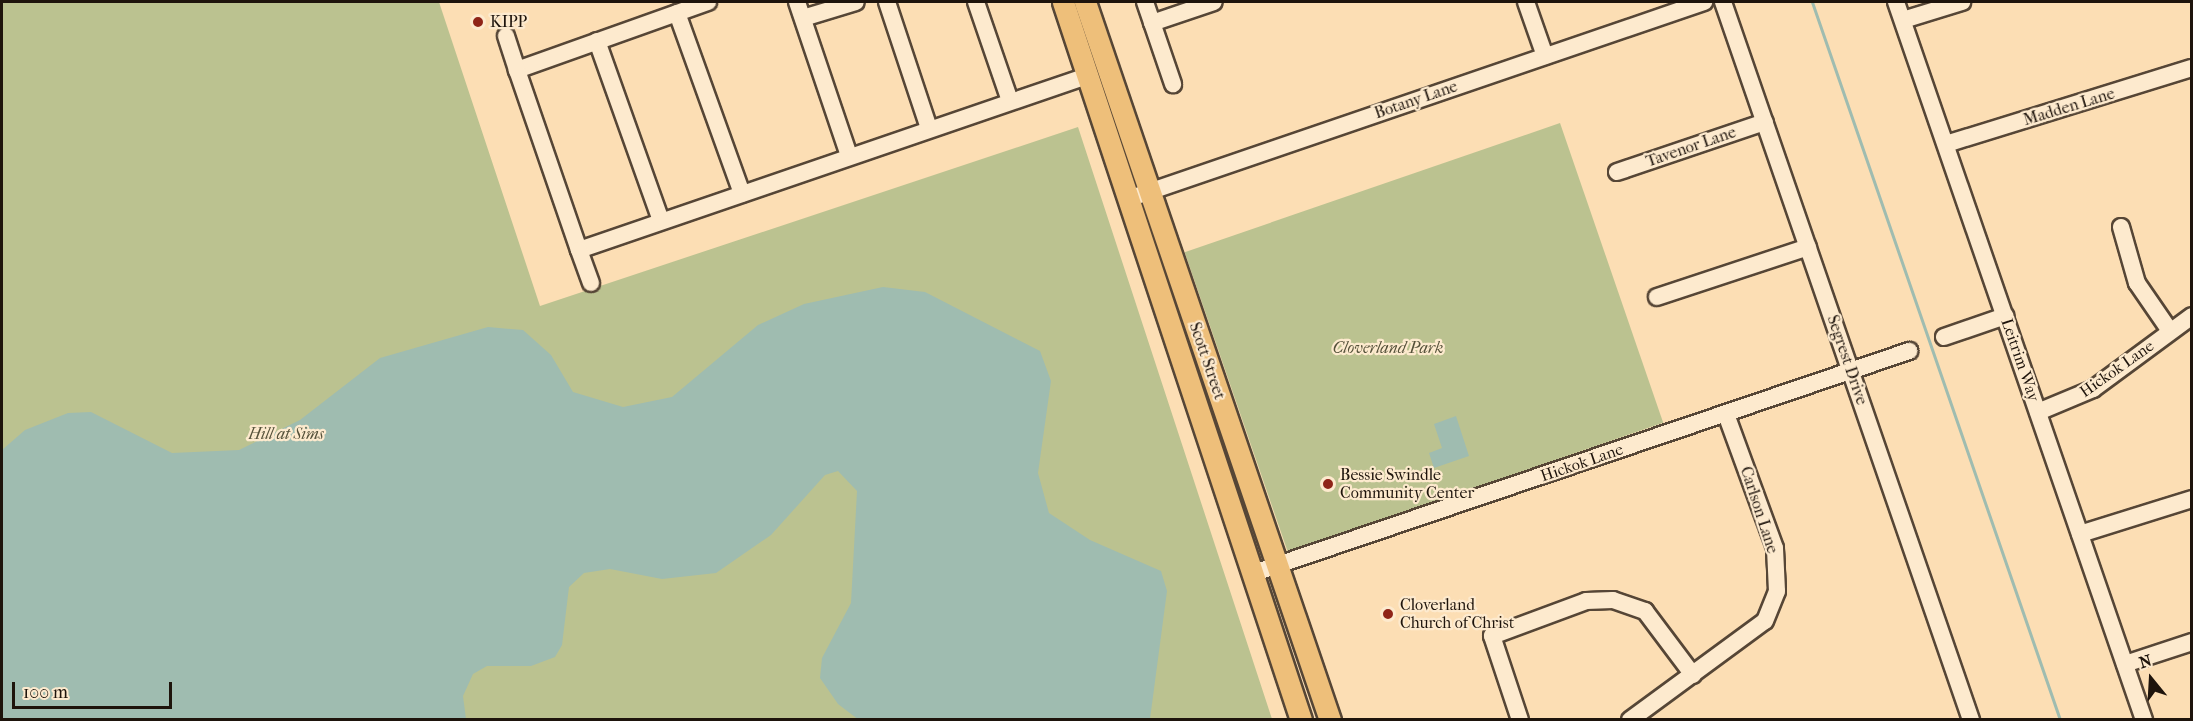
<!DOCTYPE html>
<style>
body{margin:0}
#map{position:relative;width:2193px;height:721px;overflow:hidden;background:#fcdeb4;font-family:"IM FELL French Canon",serif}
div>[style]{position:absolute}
.green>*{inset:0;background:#bbc290;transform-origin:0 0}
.water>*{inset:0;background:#9fbcb0}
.stream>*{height:3px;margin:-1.5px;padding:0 1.5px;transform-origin:1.5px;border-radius:1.5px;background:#9fbcb0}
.roads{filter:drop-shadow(2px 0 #564636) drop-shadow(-2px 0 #564636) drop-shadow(0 2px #564636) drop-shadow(0 -2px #564636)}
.minor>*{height:16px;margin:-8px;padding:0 8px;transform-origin:8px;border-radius:8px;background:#fdeace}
.major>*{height:21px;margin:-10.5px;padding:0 10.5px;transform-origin:10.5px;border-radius:10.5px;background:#eebf7a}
.dots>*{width:16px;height:16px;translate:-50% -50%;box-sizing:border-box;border:3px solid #fdeace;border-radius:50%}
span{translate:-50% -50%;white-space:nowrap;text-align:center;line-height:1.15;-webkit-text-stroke:4.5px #fdeace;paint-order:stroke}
.poi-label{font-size:16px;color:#1e140c}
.left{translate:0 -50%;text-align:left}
.street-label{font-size:16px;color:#1e140c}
.park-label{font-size:16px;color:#55513a;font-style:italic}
.frame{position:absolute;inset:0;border:3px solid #1e140c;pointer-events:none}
.north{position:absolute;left:2121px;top:649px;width:60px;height:60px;-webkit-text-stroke:4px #fdeace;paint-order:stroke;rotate:342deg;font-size:16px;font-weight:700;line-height:24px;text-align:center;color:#1e140c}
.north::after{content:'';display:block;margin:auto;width:21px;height:27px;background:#1e140c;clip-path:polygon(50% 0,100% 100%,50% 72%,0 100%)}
.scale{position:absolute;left:12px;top:682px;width:160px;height:27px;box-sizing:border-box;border:3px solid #1e140c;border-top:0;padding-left:8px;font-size:18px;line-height:21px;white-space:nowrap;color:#1e140c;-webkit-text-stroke:4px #fdeace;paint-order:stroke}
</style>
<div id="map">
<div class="green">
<i style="clip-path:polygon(2px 2px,439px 2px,540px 306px,1078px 127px,1272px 719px,2px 719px)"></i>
<i style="left:1560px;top:123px;width:317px;height:397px;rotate:71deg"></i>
</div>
<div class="water">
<i style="clip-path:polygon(883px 287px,925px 292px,1040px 351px,1051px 381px,1038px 473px,1049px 513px,1090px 540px,1161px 571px,1167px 591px,1150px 719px,859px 720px,838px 704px,820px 678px,822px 658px,851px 603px,857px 491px,838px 471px,825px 475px,771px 535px,716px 573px,662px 579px,610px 569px,584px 573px,569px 587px,562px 645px,555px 657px,531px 666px,487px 666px,473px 674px,463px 696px,466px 719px,2px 719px,2px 450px,25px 430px,68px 413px,91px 412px,172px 453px,239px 450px,300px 420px,380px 358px,488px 327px,523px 330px,551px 355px,573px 392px,623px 407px,672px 397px,758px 325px,804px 304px)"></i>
<i style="clip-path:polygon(1456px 416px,1469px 456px,1434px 468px,1429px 453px,1442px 448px,1434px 424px)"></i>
</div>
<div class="stream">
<i style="left:1812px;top:2px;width:760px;rotate:70.94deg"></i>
</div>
<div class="roads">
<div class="minor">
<i style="left:708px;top:2px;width:203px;rotate:160.4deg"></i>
<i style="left:517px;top:70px;width:190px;rotate:71deg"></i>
<i style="left:579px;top:250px;width:537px;rotate:-18.91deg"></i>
<i style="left:797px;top:2px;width:163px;rotate:71.3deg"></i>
<i style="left:887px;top:2px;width:133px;rotate:71.6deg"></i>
<i style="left:976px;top:2px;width:105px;rotate:71deg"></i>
<i style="left:1145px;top:2px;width:87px;rotate:71.1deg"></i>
<i style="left:1526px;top:2px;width:57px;rotate:70.6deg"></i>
<i style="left:1723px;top:2px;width:760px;rotate:70.94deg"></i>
<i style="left:1896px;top:2px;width:760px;rotate:70.94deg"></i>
<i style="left:677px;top:13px;width:192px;rotate:70.2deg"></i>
<i style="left:803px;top:18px;width:55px;rotate:-16.8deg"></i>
<i style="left:1903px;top:20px;width:62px;rotate:-17deg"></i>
<i style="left:1152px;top:23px;width:65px;rotate:-18.7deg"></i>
<i style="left:506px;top:36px;width:36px;rotate:72deg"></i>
<i style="left:597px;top:41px;width:191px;rotate:70.4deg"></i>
<i style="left:1946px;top:144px;width:257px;rotate:-17.2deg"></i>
<i style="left:1617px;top:172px;width:156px;rotate:-18.7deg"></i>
<i style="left:1128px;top:199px;width:609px;rotate:-18.88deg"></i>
<i style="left:2121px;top:227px;width:58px;rotate:74.1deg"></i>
<i style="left:2137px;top:283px;width:58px;rotate:55.5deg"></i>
<i style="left:579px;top:250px;width:35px;rotate:70deg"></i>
<i style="left:1657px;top:297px;width:159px;rotate:-18.3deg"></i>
<i style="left:1944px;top:337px;width:65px;rotate:-19deg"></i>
<i style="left:2038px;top:412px;width:60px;rotate:-22.7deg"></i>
<i style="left:2093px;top:389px;width:123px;rotate:-36.4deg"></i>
<i style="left:2080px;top:534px;width:117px;rotate:-17.4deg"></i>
<i style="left:1254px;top:573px;width:692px;rotate:-18.72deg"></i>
<i style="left:2125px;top:664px;width:71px;rotate:-18.2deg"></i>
<i style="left:1520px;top:720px;width:89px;rotate:-108.4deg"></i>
<i style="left:1492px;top:636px;width:100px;rotate:-20.4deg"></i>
<i style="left:1586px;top:601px;width:27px;rotate:-2deg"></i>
<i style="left:1613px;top:600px;width:34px;rotate:19deg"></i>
<i style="left:1645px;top:611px;width:80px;rotate:53.1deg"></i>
<i style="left:1630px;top:720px;width:167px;rotate:-36.3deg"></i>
<i style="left:1765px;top:621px;width:32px;rotate:-68deg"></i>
<i style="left:1777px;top:591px;width:43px;rotate:-92.7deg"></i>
<i style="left:1775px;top:548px;width:143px;rotate:-110.1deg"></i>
</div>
<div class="major">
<i style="left:1063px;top:2px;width:756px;rotate:71.66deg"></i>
<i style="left:1085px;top:2px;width:759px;rotate:71.16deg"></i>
</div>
</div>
<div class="dots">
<i style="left:478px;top:22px;background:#8f2418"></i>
<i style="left:1328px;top:484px;background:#8f2418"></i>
<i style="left:1388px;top:614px;background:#8f2418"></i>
</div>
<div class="poi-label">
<span class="left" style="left:490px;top:22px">KIPP</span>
<span class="left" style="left:1340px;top:484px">Bessie Swindle<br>Community Center</span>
<span class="left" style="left:1400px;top:614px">Cloverland<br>Church of Christ</span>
</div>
<div class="street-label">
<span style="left:1416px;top:100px;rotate:-19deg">Botany Lane</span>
<span style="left:2069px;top:107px;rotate:-17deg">Madden Lane</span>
<span style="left:1691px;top:147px;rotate:-19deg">Tavenor Lane</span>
<span style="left:1847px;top:360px;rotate:71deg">Segrest Drive</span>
<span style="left:2020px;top:360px;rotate:71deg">Leitrim Way</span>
<span style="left:1207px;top:361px;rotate:71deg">Scott Street</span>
<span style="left:2117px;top:369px;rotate:-35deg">Hickok Lane</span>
<span style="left:1582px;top:463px;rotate:-19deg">Hickok Lane</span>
<span style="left:1759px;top:510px;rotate:72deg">Carlson Lane</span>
</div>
<div class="park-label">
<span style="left:1388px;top:348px">Cloverland Park</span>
<span style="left:286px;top:434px">Hill at Sims</span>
</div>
<div class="frame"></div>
<div class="north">N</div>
<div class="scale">100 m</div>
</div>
